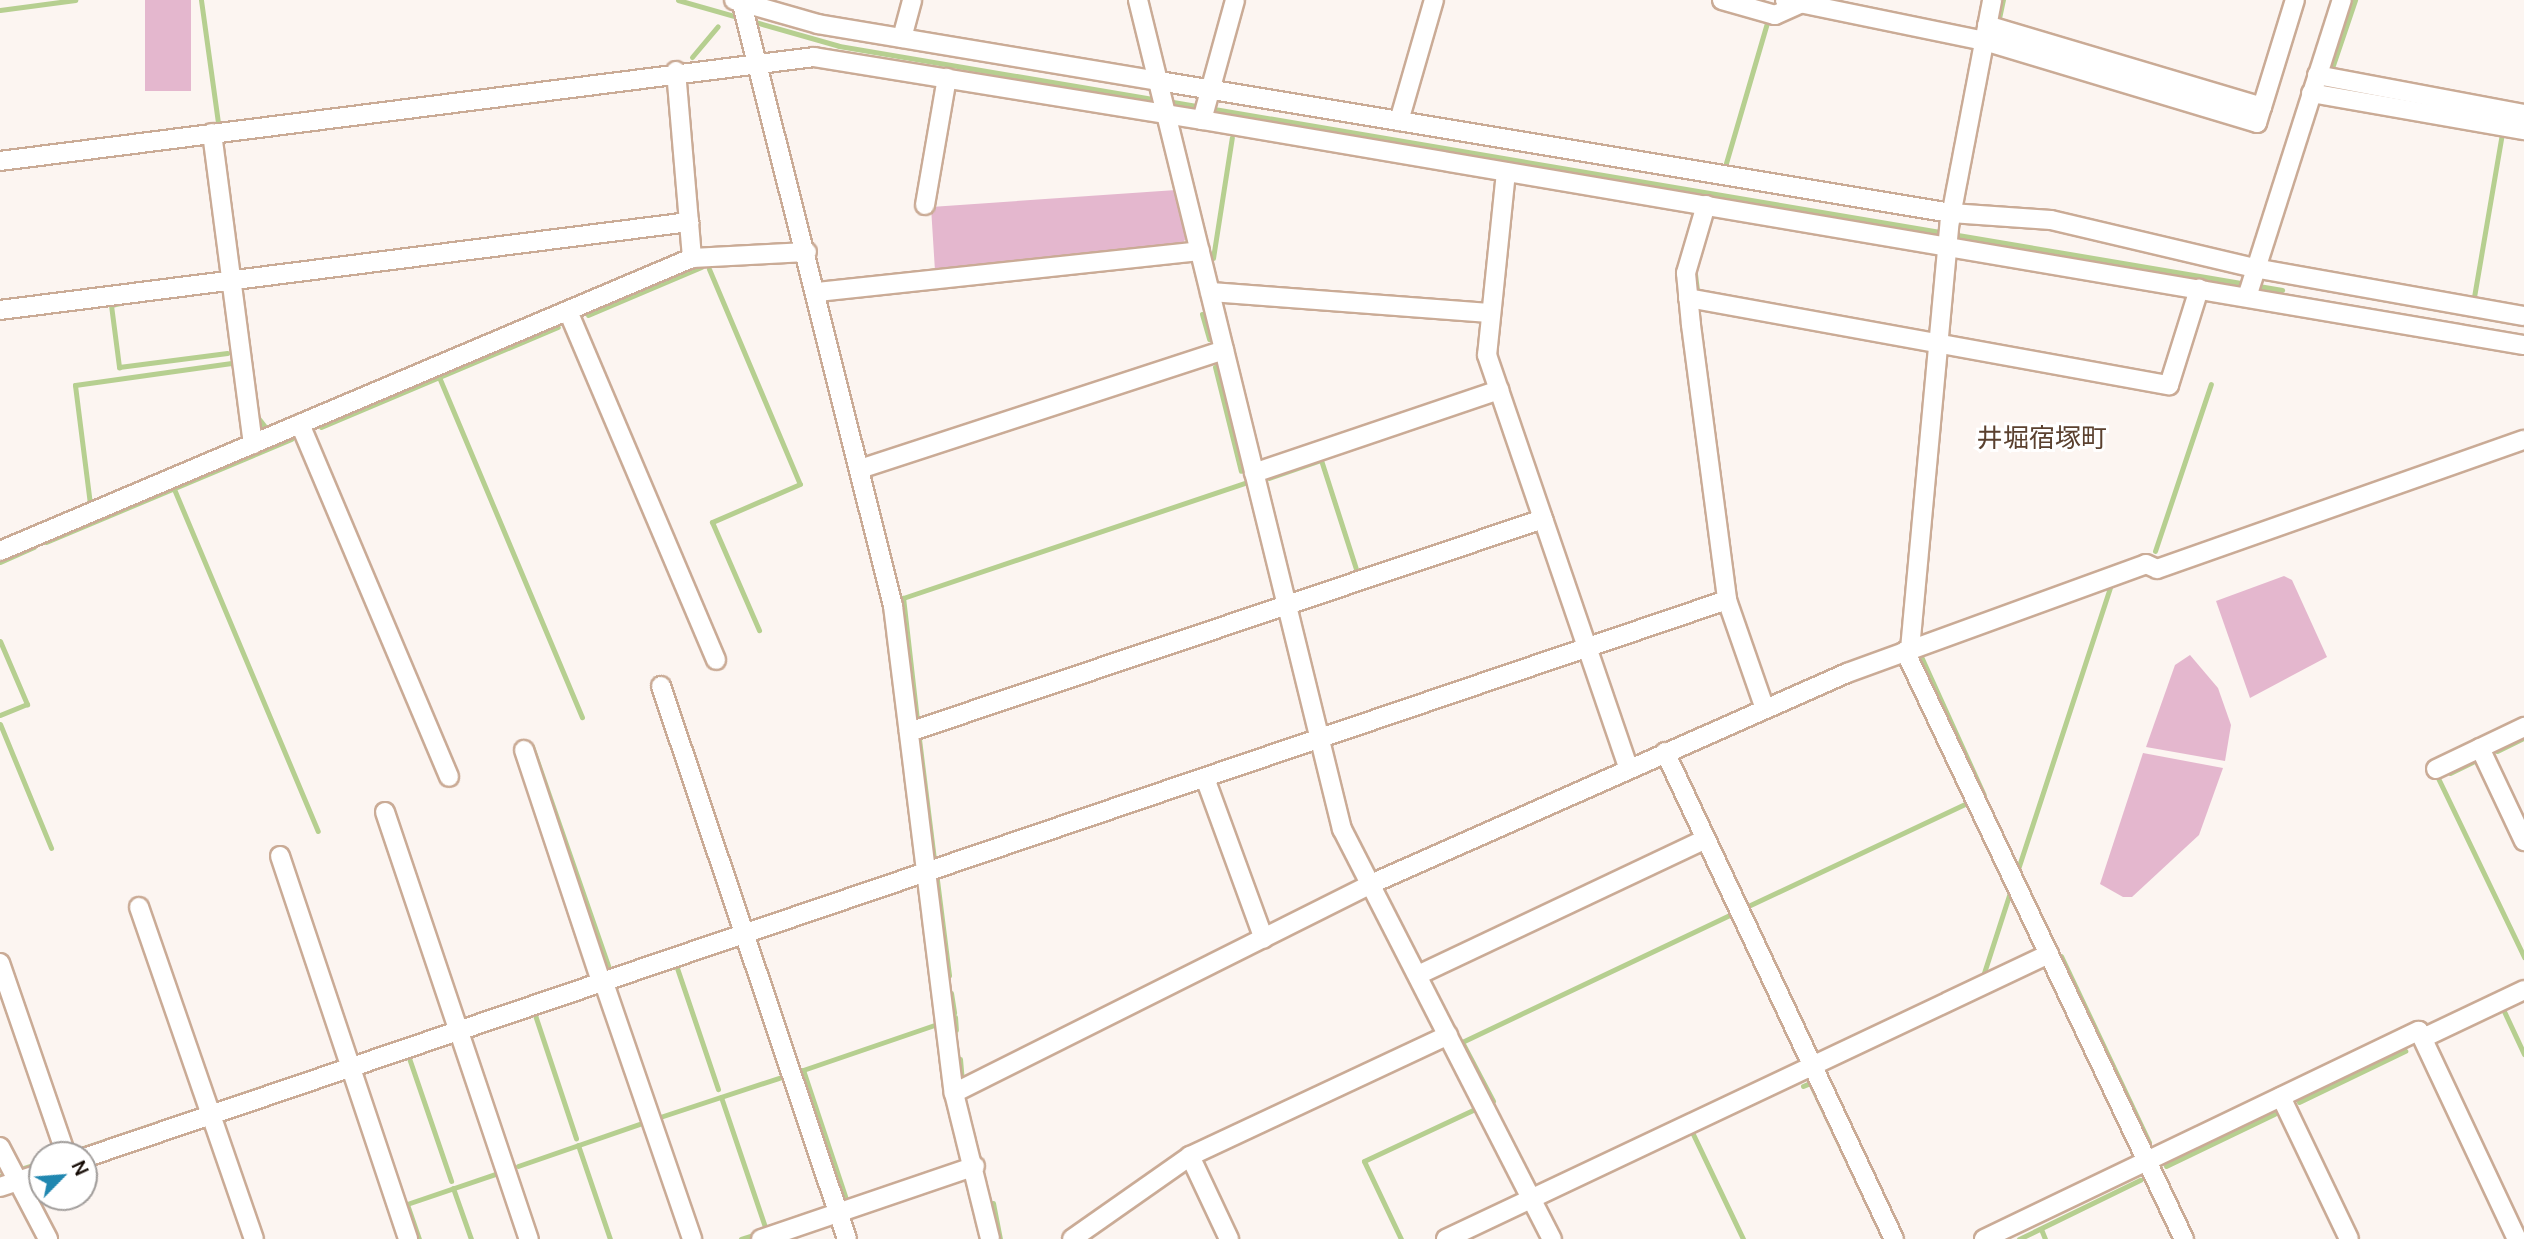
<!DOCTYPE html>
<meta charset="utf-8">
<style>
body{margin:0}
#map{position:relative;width:2524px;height:1239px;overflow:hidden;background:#fcf5f1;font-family:Manrope,"Noto Sans JP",sans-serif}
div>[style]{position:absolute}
.green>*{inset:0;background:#e4b7ce;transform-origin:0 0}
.stream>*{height:5px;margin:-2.5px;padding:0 2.5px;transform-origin:2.5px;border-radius:2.5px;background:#b6cf90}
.roads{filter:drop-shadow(2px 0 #caab96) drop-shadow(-2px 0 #caab96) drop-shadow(0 2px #caab96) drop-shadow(0 -2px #caab96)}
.street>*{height:18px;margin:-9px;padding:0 9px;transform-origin:9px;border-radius:9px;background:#fff}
span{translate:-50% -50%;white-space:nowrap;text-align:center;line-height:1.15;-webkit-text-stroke:6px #fff;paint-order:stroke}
.quarter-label{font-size:26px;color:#5a402e}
.north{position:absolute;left:28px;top:1141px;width:70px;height:70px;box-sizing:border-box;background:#fff;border:2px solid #a19d9b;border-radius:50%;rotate:65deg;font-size:19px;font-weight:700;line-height:28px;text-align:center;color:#140a04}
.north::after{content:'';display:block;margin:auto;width:24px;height:32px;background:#2087b0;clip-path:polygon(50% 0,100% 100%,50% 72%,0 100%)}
</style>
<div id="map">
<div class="green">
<i style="left:145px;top:0;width:46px;height:91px"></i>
<i style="clip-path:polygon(1176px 190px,1187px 237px,1182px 244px,935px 271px,931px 207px)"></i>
<i style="clip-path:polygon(2284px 576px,2292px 580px,2327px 657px,2250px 698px,2216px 601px)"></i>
<i style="clip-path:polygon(2190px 655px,2218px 688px,2231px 725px,2225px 761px,2146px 747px,2175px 665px)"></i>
<i style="clip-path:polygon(2143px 753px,2223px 768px,2199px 835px,2132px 897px,2123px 897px,2100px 884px)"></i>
</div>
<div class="stream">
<i style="left:201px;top:0;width:124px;rotate:82.1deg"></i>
<i style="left:678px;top:0;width:167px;rotate:15.9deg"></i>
<i style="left:839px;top:46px;width:324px;rotate:9.6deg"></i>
<i style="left:0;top:10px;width:76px;rotate:-7.6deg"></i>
<i style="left:1998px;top:23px;width:24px;rotate:-78deg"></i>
<i style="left:692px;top:57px;width:40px;rotate:-50deg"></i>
<i style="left:2331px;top:71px;width:75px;rotate:-71.3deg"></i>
<i style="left:1167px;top:101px;width:1131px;rotate:9.62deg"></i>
<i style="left:1726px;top:163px;width:150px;rotate:-73.7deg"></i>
<i style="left:1213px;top:258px;width:122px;rotate:-81.1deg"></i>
<i style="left:709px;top:269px;width:233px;rotate:67.1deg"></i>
<i style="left:800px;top:484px;width:96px;rotate:156.6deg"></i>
<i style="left:712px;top:522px;width:118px;rotate:66.5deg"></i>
<i style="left:1695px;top:274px;width:17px;rotate:83deg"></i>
<i style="left:1697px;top:291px;width:34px;rotate:10deg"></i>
<i style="left:2474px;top:297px;width:166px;rotate:-80.3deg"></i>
<i style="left:120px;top:303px;width:9px;rotate:167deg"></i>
<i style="left:111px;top:305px;width:63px;rotate:82.6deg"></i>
<i style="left:119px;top:367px;width:109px;rotate:-7.4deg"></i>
<i style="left:1202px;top:314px;width:26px;rotate:74deg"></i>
<i style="left:588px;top:315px;width:123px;rotate:-23deg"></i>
<i style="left:1215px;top:367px;width:107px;rotate:76deg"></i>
<i style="left:439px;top:377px;width:369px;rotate:67.2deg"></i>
<i style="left:259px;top:419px;width:11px;rotate:52deg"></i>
<i style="left:266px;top:428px;width:89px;rotate:-22.5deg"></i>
<i style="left:321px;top:427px;width:257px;rotate:-22.9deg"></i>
<i style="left:183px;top:464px;width:58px;rotate:-23.5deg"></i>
<i style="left:1269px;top:478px;width:55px;rotate:-19.1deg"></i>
<i style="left:1321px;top:460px;width:118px;rotate:72.2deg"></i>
<i style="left:174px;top:489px;width:371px;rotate:67.2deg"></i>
<i style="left:90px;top:504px;width:120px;rotate:-97.2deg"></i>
<i style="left:75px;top:385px;width:158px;rotate:-8deg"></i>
<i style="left:46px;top:542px;width:266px;rotate:-22.8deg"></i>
<i style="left:2155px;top:551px;width:176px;rotate:-71.5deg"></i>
<i style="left:0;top:562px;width:37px;rotate:-24deg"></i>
<i style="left:0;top:641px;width:69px;rotate:66.8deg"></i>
<i style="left:27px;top:704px;width:29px;rotate:158deg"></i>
<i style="left:1919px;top:652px;width:157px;rotate:65.6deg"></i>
<i style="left:917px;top:720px;width:123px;rotate:-96.5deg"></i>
<i style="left:903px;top:598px;width:360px;rotate:-18.6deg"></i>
<i style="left:0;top:724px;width:134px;rotate:67.6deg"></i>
<i style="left:919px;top:739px;width:121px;rotate:82.9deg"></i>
<i style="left:532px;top:746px;width:233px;rotate:70.9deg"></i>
<i style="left:2497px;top:751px;width:30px;rotate:-26deg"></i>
<i style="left:2450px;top:773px;width:25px;rotate:-26deg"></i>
<i style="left:2438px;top:778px;width:199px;rotate:64.3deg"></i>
<i style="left:2018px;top:869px;width:300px;rotate:-71.9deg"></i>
<i style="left:937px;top:880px;width:96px;rotate:82.8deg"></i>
<i style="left:1746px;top:907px;width:246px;rotate:-25.2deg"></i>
<i style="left:749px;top:923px;width:171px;rotate:-18.8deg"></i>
<i style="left:2061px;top:956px;width:206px;rotate:64.7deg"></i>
<i style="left:677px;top:968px;width:128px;rotate:71.3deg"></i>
<i style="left:1982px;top:979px;width:95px;rotate:-72.1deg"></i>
<i style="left:951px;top:993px;width:20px;rotate:81deg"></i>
<i style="left:2502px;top:1007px;width:52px;rotate:64.9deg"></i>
<i style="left:535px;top:1015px;width:130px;rotate:71.6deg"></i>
<i style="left:473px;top:1016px;width:44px;rotate:-17.2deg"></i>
<i style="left:955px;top:1017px;width:13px;rotate:86deg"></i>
<i style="left:357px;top:1056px;width:87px;rotate:-18.9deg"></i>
<i style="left:409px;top:1058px;width:130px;rotate:71.1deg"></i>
<i style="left:960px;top:1059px;width:21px;rotate:85deg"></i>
<i style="left:1803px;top:1086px;width:8px;rotate:-23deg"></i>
<i style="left:1810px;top:1083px;width:173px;rotate:64.6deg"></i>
<i style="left:721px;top:1097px;width:140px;rotate:71.3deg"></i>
<i style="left:1493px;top:1101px;width:67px;rotate:-117.7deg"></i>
<i style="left:1462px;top:1042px;width:298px;rotate:-25.4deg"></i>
<i style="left:219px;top:1102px;width:129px;rotate:-18.6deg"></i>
<i style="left:2299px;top:1102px;width:118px;rotate:-25.7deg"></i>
<i style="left:657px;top:1118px;width:135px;rotate:-18.2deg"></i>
<i style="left:1692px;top:1132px;width:119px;rotate:64.5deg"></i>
<i style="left:578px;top:1145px;width:99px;rotate:71.2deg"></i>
<i style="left:77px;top:1150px;width:122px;rotate:-18.6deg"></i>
<i style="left:518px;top:1166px;width:128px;rotate:-19.1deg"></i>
<i style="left:2166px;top:1166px;width:120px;rotate:-25.7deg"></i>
<i style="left:24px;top:1168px;width:19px;rotate:-18deg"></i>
<i style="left:0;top:1176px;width:3px;rotate:-18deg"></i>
<i style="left:453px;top:1188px;width:54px;rotate:70.6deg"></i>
<i style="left:846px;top:1199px;width:136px;rotate:-108.4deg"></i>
<i style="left:803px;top:1070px;width:142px;rotate:-18.9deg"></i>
<i style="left:993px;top:1203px;width:37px;rotate:79deg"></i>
<i style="left:2041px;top:1229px;width:11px;rotate:68deg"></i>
<i style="left:419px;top:1239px;width:37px;rotate:-109deg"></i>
<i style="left:407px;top:1204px;width:96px;rotate:-18.8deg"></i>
<i style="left:741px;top:1239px;width:19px;rotate:-18deg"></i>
<i style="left:1401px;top:1239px;width:86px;rotate:-115.4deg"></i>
<i style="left:1364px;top:1161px;width:125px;rotate:-25.1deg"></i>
<i style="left:2019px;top:1239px;width:135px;rotate:-26deg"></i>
</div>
<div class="roads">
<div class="street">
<i style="left:734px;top:0;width:87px;rotate:15.9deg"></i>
<i style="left:818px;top:24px;width:346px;rotate:9.5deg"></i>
<i style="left:1159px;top:81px;width:803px;rotate:9.46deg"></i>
<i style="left:1951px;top:213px;width:100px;rotate:4deg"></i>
<i style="left:2051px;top:220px;width:209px;rotate:13.3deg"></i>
<i style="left:2254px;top:268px;width:274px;rotate:10.1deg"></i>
<i style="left:741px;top:0;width:625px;rotate:75.92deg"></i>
<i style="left:893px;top:606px;width:491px;rotate:82.9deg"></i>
<i style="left:954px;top:1093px;width:150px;rotate:76.1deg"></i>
<i style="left:1138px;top:0;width:854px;rotate:76.18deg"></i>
<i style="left:1342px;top:829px;width:461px;rotate:62.9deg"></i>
<i style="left:1722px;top:0;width:55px;rotate:15.8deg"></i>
<i style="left:1775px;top:15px;width:30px;rotate:-24deg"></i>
<i style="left:1785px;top:0;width:203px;rotate:11.6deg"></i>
<i style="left:1984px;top:41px;width:285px;rotate:16.7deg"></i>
<i style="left:2257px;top:123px;width:17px;rotate:-73deg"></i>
<i style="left:1987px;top:25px;width:287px;rotate:16.6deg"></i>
<i style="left:2262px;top:107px;width:112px;rotate:-72.9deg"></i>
<i style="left:902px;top:38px;width:39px;rotate:-75deg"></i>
<i style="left:676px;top:71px;width:188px;rotate:85.1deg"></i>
<i style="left:2317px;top:75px;width:211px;rotate:10.7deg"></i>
<i style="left:2311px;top:93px;width:216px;rotate:9.9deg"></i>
<i style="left:1202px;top:120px;width:1341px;rotate:9.66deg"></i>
<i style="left:1399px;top:121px;width:126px;rotate:-73.9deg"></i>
<i style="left:212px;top:133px;width:314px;rotate:82.5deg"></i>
<i style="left:0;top:161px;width:821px;rotate:-7.28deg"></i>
<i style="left:814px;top:57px;width:393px;rotate:9.2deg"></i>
<i style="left:1202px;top:120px;width:124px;rotate:-74.6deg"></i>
<i style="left:1506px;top:172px;width:184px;rotate:95.9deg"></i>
<i style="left:1487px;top:355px;width:436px;rotate:71.1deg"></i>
<i style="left:925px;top:205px;width:129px;rotate:-80.2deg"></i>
<i style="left:1706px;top:205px;width:71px;rotate:106.4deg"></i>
<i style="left:1686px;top:273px;width:52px;rotate:84.5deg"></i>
<i style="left:1691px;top:325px;width:277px;rotate:82.5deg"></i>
<i style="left:1727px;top:600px;width:115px;rotate:70.8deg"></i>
<i style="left:817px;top:292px;width:385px;rotate:-6.1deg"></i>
<i style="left:1210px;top:292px;width:281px;rotate:4.3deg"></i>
<i style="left:2247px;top:297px;width:312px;rotate:-72.3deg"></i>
<i style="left:1688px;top:298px;width:489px;rotate:10.3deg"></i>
<i style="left:2169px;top:385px;width:101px;rotate:-72.6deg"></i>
<i style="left:0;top:310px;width:695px;rotate:-7.28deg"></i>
<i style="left:568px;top:311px;width:379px;rotate:67deg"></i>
<i style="left:300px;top:424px;width:383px;rotate:67.1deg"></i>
<i style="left:860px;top:469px;width:383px;rotate:-18.1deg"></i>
<i style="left:1254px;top:473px;width:259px;rotate:-18.7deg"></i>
<i style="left:0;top:551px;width:751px;rotate:-22.95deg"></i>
<i style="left:692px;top:258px;width:115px;rotate:-3deg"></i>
<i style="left:1910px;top:649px;width:430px;rotate:-84.7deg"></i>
<i style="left:1950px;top:221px;width:225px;rotate:-79.2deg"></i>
<i style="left:1905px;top:651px;width:651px;rotate:64.62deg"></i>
<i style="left:661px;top:686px;width:583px;rotate:71.41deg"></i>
<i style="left:909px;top:732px;width:669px;rotate:-18.57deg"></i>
<i style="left:2480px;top:748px;width:103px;rotate:64.7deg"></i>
<i style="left:524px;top:750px;width:247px;rotate:71.6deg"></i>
<i style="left:1665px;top:752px;width:538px;rotate:64.82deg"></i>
<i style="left:2436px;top:769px;width:98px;rotate:-25.5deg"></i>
<i style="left:1205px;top:778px;width:171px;rotate:69.9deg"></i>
<i style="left:385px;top:812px;width:451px;rotate:71.4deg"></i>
<i style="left:280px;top:856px;width:404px;rotate:71.5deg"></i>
<i style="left:139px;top:907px;width:351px;rotate:70.9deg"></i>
<i style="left:0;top:963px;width:203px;rotate:71deg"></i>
<i style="left:1418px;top:975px;width:318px;rotate:-25.3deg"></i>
<i style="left:604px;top:983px;width:271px;rotate:71deg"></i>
<i style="left:2423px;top:1038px;width:112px;rotate:-25.4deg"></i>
<i style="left:954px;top:1093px;width:466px;rotate:-26.6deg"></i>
<i style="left:1371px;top:884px;width:521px;rotate:-23.91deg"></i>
<i style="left:1847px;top:673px;width:318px;rotate:-20deg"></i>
<i style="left:2146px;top:564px;width:12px;rotate:24deg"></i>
<i style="left:2157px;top:569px;width:389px;rotate:-19.4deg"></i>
<i style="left:2281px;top:1097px;width:157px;rotate:64.4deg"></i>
<i style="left:0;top:1147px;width:104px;rotate:62.4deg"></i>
<i style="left:1190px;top:1156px;width:92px;rotate:64.8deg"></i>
<i style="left:84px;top:1158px;width:1735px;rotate:-18.76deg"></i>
<i style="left:0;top:1187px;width:44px;rotate:-18.4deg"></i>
<i style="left:761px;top:1239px;width:226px;rotate:-18.8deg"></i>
<i style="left:1072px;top:1239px;width:144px;rotate:-35.1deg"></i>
<i style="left:1190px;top:1156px;width:285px;rotate:-25.1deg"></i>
<i style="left:1446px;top:1239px;width:667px;rotate:-25.3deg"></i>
<i style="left:1984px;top:1239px;width:482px;rotate:-25.6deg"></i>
<i style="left:2419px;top:1031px;width:230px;rotate:64.8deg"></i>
</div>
</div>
<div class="quarter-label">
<span style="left:2042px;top:438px">井堀宿塚町</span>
</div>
<div class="north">N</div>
</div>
